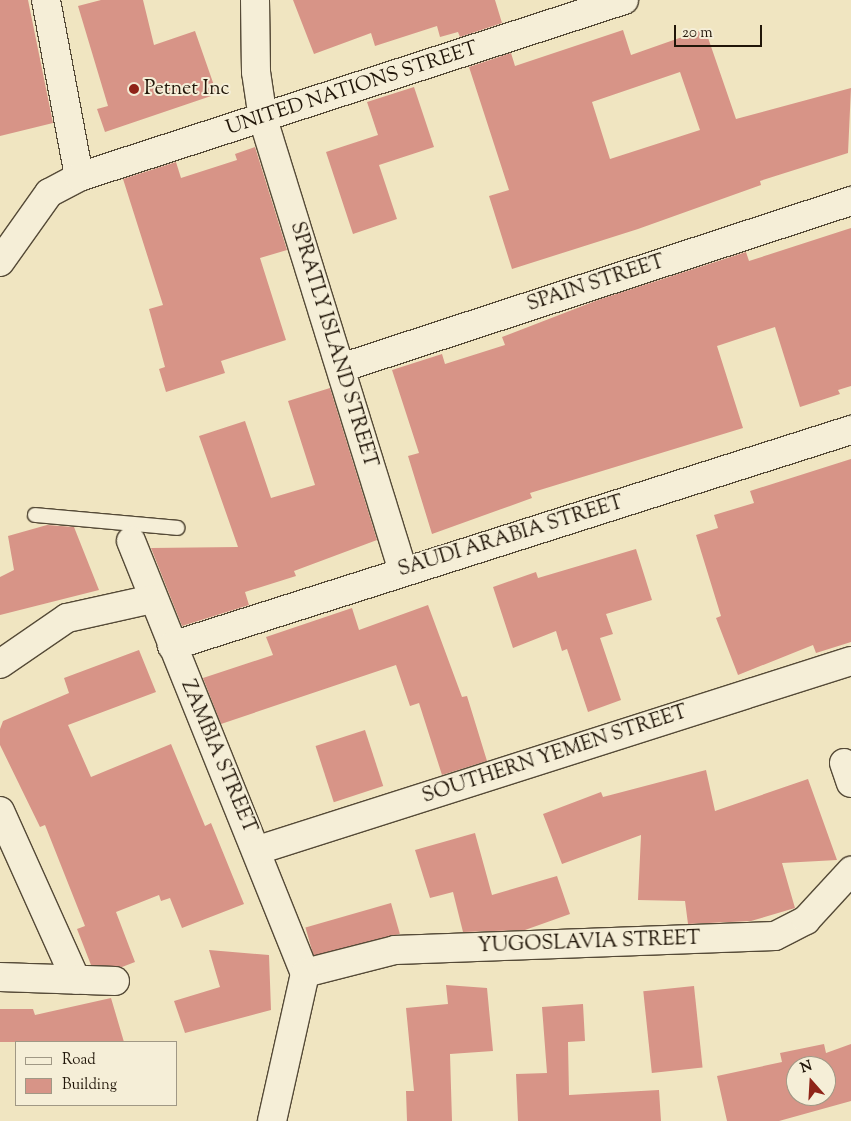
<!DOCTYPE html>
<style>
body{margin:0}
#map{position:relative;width:851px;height:1121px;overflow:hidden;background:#f0e5c1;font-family:"Sorts Mill Goudy",serif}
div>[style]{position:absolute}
.building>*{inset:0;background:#d79487;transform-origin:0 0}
.roads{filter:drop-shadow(1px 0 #554a37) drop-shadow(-1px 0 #554a37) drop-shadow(0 1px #554a37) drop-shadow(0 -1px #554a37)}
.lane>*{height:14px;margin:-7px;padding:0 7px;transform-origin:7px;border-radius:7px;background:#f5eed7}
.street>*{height:28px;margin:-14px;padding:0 14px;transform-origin:14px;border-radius:14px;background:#f5eed7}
.dots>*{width:14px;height:14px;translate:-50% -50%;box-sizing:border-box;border:2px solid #f5eed7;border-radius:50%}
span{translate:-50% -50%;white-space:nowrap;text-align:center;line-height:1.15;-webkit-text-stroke:4px #f5eed7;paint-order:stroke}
.poi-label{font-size:20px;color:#211609}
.left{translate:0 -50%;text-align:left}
.street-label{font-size:20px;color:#211609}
.legend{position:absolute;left:15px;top:1041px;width:162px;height:65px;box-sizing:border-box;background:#f5eed7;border:1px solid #a09885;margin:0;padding:6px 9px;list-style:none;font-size:15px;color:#211609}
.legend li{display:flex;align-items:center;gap:10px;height:25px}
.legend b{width:25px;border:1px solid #a09885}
.north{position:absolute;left:786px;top:1056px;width:50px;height:50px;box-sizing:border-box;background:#f5eed7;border:1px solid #a09885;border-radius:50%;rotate:341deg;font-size:14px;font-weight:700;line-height:20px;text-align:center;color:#211609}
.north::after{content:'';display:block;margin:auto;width:18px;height:22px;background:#8f2418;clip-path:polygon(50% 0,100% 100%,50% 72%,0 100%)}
.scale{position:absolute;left:674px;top:25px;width:88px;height:22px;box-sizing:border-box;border:2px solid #211609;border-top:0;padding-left:6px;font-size:15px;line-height:18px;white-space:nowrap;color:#211609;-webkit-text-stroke:4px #f5eed7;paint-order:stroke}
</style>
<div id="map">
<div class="building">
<i style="clip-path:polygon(0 0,28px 0,53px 123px,0 136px)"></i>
<i style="clip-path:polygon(101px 0,143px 0,154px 45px,195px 31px,217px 94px,105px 132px,97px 109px,108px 106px,78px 6px)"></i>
<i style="clip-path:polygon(293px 0,495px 0,502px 23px,460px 37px,458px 32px,440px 37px,437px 26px,375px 46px,371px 33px,314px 54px)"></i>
<i style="clip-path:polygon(evenodd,705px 29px,736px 119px,851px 88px,848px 153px,760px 181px,761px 185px,638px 229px,512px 269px,489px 196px,509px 190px,469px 67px,511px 53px,515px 66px,623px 30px,631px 55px,705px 29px,680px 72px,700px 130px,610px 159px,592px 102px,680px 72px)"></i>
<i style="clip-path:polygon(414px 87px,434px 147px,379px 165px,397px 219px,353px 234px,326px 152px,378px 135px,367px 102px)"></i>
<i style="clip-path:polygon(255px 147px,287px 250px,260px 258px,286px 340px,221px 361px,225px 373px,166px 392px,159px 369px,165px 367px,149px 309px,163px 305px,123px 179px,176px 162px,181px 178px,237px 160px,235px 154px)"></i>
<i style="clip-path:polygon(851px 228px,851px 386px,838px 390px,840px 394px,800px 407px,775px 327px,717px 346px,743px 428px,530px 493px,532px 498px,432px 534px,408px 456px,419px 453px,392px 370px,442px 354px,445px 364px,505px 345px,502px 337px,598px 300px,746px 252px,749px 261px)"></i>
<i style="clip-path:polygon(330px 388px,377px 540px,294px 571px,296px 576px,245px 592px,249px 605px,182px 626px,151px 548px,238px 547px,199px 436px,245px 421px,271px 498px,315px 485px,288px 401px)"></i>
<i style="clip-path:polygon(851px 459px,851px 642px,816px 653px,813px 645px,738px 675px,716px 618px,721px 616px,696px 535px,718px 528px,714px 515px,754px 503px,750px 491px)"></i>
<i style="clip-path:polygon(47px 525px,74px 527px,99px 590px,0 615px,0 577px,14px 570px,8px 536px)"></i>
<i style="clip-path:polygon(636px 549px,652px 600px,606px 614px,613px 634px,600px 638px,621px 700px,588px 712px,567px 649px,562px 651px,556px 631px,513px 648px,493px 587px,536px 572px,538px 578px)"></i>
<i style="clip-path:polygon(428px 605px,462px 697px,467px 696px,487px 761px,442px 775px,419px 703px,410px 706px,396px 665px,221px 724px,203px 678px,273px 655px,266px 637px,352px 608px,359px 630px)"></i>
<i style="clip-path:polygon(139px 650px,156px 692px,68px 725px,91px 777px,171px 744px,205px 826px,211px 823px,244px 904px,182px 928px,170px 898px,161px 901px,159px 895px,116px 912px,135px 962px,122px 967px,91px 965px,77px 929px,85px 926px,45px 825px,40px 827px,0 745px,0 729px,3px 721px,69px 693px,64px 678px)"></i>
<i style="left:365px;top:730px;width:59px;height:52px;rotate:72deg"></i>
<i style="clip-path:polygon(706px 770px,715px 811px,808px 779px,837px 860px,782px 863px,795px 908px,751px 921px,688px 924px,685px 901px,638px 900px,641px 835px,562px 864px,543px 814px,601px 792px,603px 797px)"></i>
<i style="clip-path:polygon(475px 833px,492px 895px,557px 876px,570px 914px,525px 930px,463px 932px,453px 892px,430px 898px,415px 850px)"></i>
<i style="left:391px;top:903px;width:32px;height:89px;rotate:74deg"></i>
<i style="clip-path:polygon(209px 950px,269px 955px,271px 1010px,185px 1033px,174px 1001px,220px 987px)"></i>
<i style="clip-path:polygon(446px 985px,487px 988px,493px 1051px,450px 1054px,452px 1121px,407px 1121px,406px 1091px,414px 1091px,406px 1008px,448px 1004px)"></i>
<i style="left:694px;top:986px;width:82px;height:51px;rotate:84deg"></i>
<i style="clip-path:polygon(111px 998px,124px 1042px,0 1042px,0 1009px,33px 1009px,35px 1015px)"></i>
<i style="clip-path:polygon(583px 1004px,585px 1041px,568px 1042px,569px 1095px,659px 1090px,661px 1121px,518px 1121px,516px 1074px,547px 1073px,542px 1007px)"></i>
<i style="clip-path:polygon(evenodd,824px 1044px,826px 1053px,851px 1044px,851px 1101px,779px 1121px,727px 1121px,717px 1076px,782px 1062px,780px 1053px,824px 1044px,796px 1066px,826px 1066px,826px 1096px,796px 1096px,796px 1066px)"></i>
</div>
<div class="roads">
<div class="lane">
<i style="left:35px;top:515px;width:143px;rotate:5.2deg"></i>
</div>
<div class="street">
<i style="left:46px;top:0;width:180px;rotate:79.4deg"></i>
<i style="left:255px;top:0;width:72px;rotate:89.2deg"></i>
<i style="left:256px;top:72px;width:48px;rotate:81.5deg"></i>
<i style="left:263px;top:119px;width:473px;rotate:72.8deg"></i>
<i style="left:0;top:262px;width:85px;rotate:-54.6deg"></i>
<i style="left:49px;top:193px;width:34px;rotate:-28deg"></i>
<i style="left:79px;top:177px;width:573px;rotate:-17.99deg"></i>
<i style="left:341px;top:368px;width:537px;rotate:-18.13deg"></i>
<i style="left:131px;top:541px;width:466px;rotate:68.1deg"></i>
<i style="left:172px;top:646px;width:713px;rotate:-17.65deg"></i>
<i style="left:0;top:664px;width:81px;rotate:-34.5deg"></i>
<i style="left:67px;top:618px;width:88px;rotate:-12.5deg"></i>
<i style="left:844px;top:763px;width:21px;rotate:71deg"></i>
<i style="left:0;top:811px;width:185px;rotate:65.8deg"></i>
<i style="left:258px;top:850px;width:622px;rotate:-17.68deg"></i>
<i style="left:305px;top:973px;width:93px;rotate:-14.3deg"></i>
<i style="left:395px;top:950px;width:380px;rotate:-2.1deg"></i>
<i style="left:775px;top:936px;width:35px;rotate:-27deg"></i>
<i style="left:806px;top:920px;width:67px;rotate:-47.4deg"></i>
<i style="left:0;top:977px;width:115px;rotate:2deg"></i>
<i style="left:272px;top:1121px;width:152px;rotate:-77.4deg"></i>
</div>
</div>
<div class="dots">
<i style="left:134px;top:89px;background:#8f2418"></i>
</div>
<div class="poi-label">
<span class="left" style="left:144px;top:89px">Petnet Inc</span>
</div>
<div class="street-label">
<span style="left:352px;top:89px;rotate:-18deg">UNITED NATIONS STREET</span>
<span style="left:596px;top:284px;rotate:-18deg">SPAIN STREET</span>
<span style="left:333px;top:345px;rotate:73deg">SPRATLY ISLAND STREET</span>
<span style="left:511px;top:537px;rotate:-17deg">SAUDI ARABIA STREET</span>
<span style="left:555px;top:755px;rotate:-18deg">SOUTHERN YEMEN STREET</span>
<span style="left:218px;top:757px;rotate:67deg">ZAMBIA STREET</span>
<span style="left:589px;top:943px;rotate:-2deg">YUGOSLAVIA STREET</span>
</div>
<ul class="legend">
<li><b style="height:6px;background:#f5eed7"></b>Road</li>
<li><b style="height:14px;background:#d79487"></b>Building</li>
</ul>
<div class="north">N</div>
<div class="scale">20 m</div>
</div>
